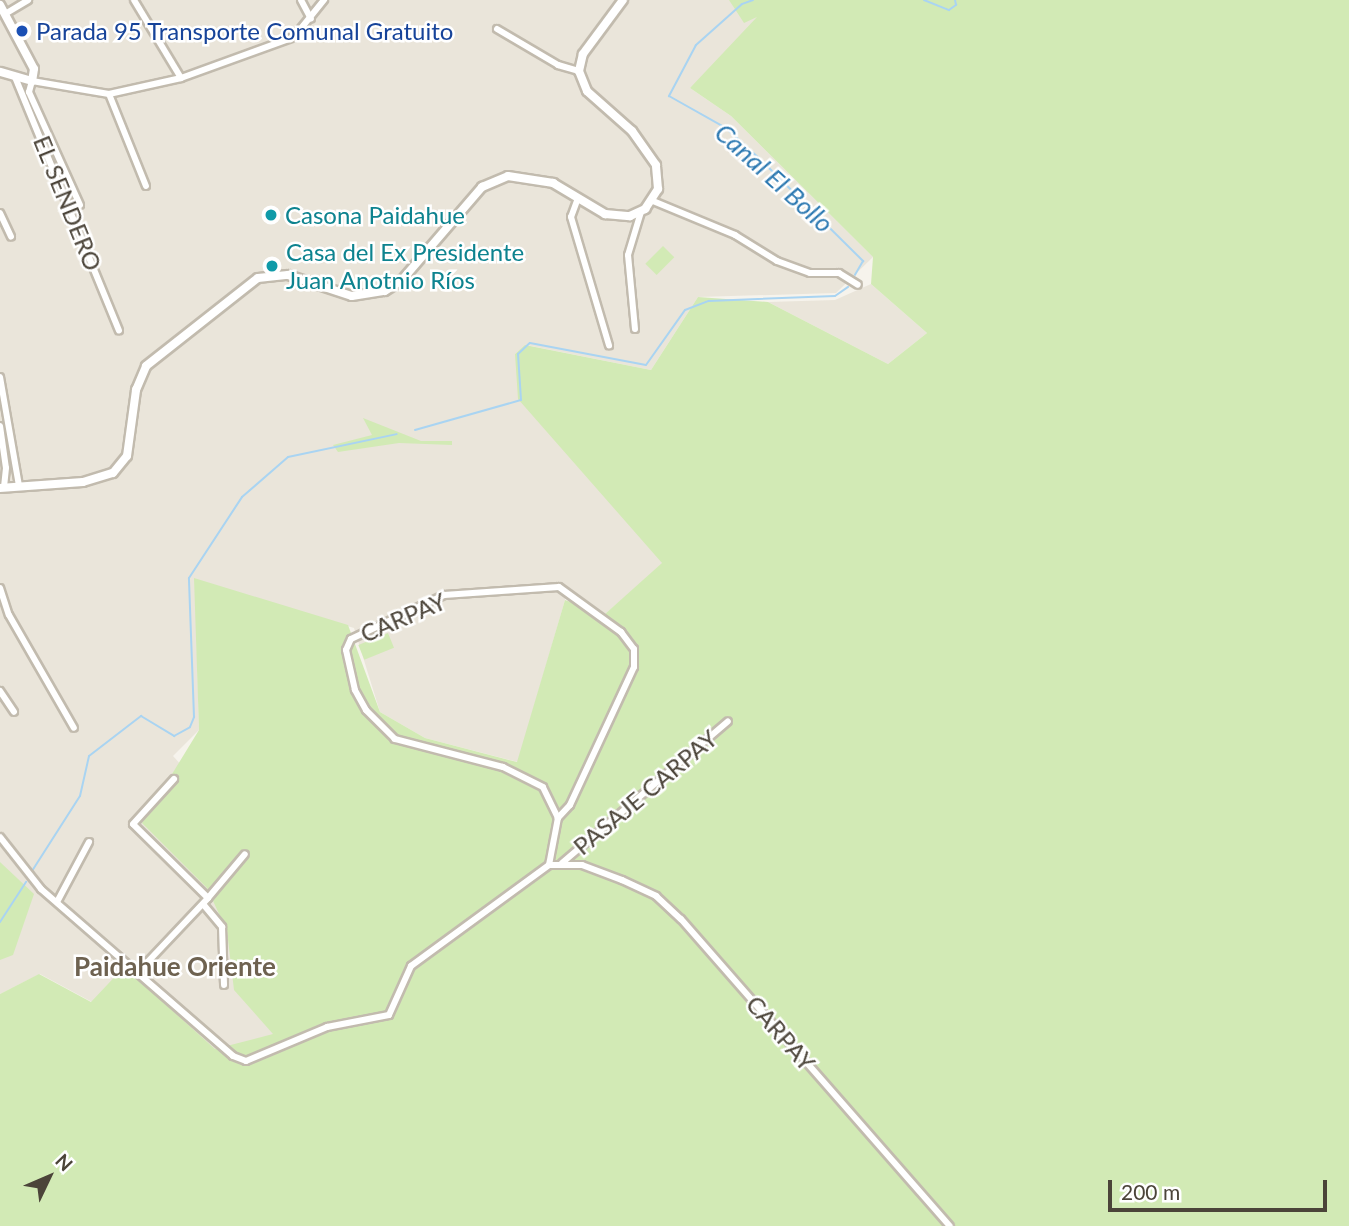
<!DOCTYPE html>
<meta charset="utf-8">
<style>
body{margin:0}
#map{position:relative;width:1349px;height:1226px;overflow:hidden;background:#f6f3ec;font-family:Lato,sans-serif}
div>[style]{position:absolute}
.residential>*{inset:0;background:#eae5da}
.green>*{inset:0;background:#d2eab5;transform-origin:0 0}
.stream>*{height:2px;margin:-1px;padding:0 1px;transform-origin:1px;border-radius:1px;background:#a9d4f2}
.roads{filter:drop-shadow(2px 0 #c2bbae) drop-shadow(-2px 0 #c2bbae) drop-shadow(0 2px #c2bbae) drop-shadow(0 -2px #c2bbae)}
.minor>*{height:6px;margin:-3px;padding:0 3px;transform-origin:3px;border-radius:3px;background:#fff}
.tertiary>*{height:8px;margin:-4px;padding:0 4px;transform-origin:4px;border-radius:4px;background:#fff}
.dots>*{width:19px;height:19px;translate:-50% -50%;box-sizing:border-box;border:4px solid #fff;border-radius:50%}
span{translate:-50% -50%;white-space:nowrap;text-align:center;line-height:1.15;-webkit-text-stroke:5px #fff;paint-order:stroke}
.transit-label{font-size:24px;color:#164399}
.left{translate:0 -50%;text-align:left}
.street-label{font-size:24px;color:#4b4439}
.culture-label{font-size:24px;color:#0d838f}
.water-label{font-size:26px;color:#2e7ab2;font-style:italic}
.neighbourhood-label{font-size:26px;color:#6e6250;font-weight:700}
.north{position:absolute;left:14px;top:1142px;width:70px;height:70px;-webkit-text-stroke:5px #fff;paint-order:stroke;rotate:46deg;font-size:19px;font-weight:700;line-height:28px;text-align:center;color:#4b4439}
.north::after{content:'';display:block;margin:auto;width:24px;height:32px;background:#4b4439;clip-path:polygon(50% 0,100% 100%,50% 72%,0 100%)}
.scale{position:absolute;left:1108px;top:1180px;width:219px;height:32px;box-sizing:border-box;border:4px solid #4b4439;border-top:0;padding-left:9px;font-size:21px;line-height:24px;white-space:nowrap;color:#4b4439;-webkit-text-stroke:5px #fff;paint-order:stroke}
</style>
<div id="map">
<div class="residential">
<i style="clip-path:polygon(0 0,800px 0,690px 88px,731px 116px,873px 257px,836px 293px,698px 297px,651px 370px,526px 345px,515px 354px,663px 564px,605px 614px,564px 584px,565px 600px,518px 762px,425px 738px,380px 712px,354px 628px,195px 580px,199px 730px,173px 756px,252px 842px,360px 905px,272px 1099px,40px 974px,0 994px)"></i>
<i style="clip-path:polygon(871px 284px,927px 333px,888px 364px,768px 302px,835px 300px)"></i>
</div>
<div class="green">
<i style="clip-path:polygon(729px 0,1349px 0,1349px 1226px,0 1226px,0 994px,39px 974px,91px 1002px,124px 967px,215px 1049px,273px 1034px,234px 990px,227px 931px,207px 888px,142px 823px,199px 730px,194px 578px,348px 625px,380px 712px,425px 738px,517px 762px,565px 600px,605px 614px,662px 563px,518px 399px,515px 354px,525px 345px,651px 370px,698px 297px,768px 302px,888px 364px,927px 333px,871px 284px,873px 257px,731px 116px,690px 88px,757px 17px,744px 23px)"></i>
<i style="left:663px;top:246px;width:16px;height:25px;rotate:45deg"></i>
<i style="clip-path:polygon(363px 418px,421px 441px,452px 441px,452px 445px,399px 443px,338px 452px,333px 445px,372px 435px)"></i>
<i style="left:388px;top:633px;width:16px;height:32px;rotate:68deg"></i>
<i style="clip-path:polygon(0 862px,34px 894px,13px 955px,0 960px)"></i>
</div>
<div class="stream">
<i style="left:753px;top:0;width:12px;rotate:160deg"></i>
<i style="left:742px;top:4px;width:62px;rotate:138.3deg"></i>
<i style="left:696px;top:45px;width:58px;rotate:117.9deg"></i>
<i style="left:669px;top:96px;width:65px;rotate:29.3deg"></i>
<i style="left:726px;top:128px;width:47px;rotate:42.4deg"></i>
<i style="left:761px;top:160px;width:144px;rotate:44.7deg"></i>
<i style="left:863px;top:261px;width:16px;rotate:120deg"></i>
<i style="left:924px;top:0;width:27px;rotate:22deg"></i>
<i style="left:949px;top:10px;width:9px;rotate:-36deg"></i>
<i style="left:956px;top:5px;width:5px;rotate:-101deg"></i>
<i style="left:415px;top:430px;width:110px;rotate:-15.8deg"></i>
<i style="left:521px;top:400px;width:46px;rotate:-93.7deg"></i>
<i style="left:518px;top:354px;width:16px;rotate:-43deg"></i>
<i style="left:530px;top:343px;width:118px;rotate:10.7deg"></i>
<i style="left:646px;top:365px;width:67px;rotate:-54.7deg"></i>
<i style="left:685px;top:310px;width:26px;rotate:-21deg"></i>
<i style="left:709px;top:301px;width:126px;rotate:-2.3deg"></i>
<i style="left:835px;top:296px;width:16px;rotate:-35deg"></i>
<i style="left:32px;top:871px;width:89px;rotate:-57.4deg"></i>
<i style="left:80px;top:796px;width:41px;rotate:-77.3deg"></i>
<i style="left:89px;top:756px;width:66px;rotate:-37.6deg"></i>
<i style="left:141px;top:716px;width:39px;rotate:31deg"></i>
<i style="left:174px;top:736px;width:18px;rotate:-29deg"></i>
<i style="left:190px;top:727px;width:11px;rotate:-68deg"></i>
<i style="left:194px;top:717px;width:139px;rotate:-92.1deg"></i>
<i style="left:189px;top:578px;width:97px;rotate:-56.8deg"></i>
<i style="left:242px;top:497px;width:61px;rotate:-41deg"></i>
<i style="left:288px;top:457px;width:111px;rotate:-11.9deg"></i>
<i style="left:0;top:922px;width:48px;rotate:-57deg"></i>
</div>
<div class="roads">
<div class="minor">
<i style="left:134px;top:0;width:91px;rotate:58.9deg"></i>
<i style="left:301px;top:0;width:21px;rotate:62deg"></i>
<i style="left:5px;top:14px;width:27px;rotate:-31deg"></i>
<i style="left:497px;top:29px;width:71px;rotate:30.5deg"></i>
<i style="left:558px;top:65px;width:22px;rotate:16deg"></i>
<i style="left:15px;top:77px;width:274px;rotate:67.7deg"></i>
<i style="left:109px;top:94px;width:99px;rotate:68.1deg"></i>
<i style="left:578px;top:198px;width:20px;rotate:110deg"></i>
<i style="left:571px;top:217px;width:134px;rotate:73.5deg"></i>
<i style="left:653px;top:201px;width:89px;rotate:22.5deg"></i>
<i style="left:735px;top:235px;width:49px;rotate:31.8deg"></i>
<i style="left:777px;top:261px;width:35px;rotate:20deg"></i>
<i style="left:810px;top:273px;width:29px"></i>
<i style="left:839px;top:273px;width:22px;rotate:32deg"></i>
<i style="left:80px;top:205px;width:124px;rotate:-114.3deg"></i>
<i style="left:29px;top:92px;width:11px;rotate:-75deg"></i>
<i style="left:32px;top:81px;width:78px;rotate:9.6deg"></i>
<i style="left:109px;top:94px;width:74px;rotate:-12.5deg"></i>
<i style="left:181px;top:78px;width:120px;rotate:-19.9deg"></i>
<i style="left:294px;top:37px;width:48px;rotate:-51deg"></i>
<i style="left:0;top:213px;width:26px;rotate:65deg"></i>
<i style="left:635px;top:329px;width:74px;rotate:-95.4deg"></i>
<i style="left:628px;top:255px;width:45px;rotate:-73.2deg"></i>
<i style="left:0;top:377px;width:111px;rotate:80.1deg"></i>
<i style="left:0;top:426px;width:42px;rotate:81.9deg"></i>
<i style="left:6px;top:468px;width:20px;rotate:96deg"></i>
<i style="left:0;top:588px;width:28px;rotate:72deg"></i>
<i style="left:9px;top:615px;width:130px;rotate:60.1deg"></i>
<i style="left:0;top:691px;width:25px;rotate:56deg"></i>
<i style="left:0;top:837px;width:66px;rotate:51.7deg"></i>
<i style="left:41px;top:889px;width:254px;rotate:41deg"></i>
<i style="left:233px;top:1056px;width:14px;rotate:21deg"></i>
<i style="left:246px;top:1061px;width:88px;rotate:-22.8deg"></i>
<i style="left:327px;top:1027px;width:63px;rotate:-11deg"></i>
<i style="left:389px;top:1015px;width:54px;rotate:-65.8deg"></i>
<i style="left:411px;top:966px;width:171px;rotate:-36.2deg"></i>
<i style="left:549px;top:865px;width:33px"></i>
<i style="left:582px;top:865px;width:43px;rotate:20.6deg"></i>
<i style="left:622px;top:880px;width:38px;rotate:25deg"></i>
<i style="left:656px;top:896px;width:34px;rotate:43deg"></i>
<i style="left:681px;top:919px;width:408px;rotate:48.8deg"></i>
<i style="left:562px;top:863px;width:218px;rotate:-40.5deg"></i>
<i style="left:549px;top:865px;width:48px;rotate:-79.2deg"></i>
<i style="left:558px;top:818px;width:34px;rotate:-116deg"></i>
<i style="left:543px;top:787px;width:45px;rotate:-153.4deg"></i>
<i style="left:503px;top:767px;width:112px;rotate:-165.5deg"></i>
<i style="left:395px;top:739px;width:41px;rotate:-135deg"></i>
<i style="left:366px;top:710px;width:23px;rotate:-119deg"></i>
<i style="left:355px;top:690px;width:41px;rotate:-102.7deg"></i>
<i style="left:346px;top:650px;width:12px;rotate:-66deg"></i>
<i style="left:351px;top:639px;width:103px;rotate:-25.3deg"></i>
<i style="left:444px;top:595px;width:115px;rotate:-4deg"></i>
<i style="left:559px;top:587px;width:77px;rotate:36deg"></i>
<i style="left:621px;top:632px;width:21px;rotate:53deg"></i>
<i style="left:634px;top:649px;width:18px;rotate:90deg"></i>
<i style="left:634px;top:667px;width:152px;rotate:114.9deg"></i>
<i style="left:570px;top:805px;width:18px;rotate:133deg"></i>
<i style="left:208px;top:898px;width:57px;rotate:-49.9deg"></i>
<i style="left:57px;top:902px;width:68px;rotate:-61.9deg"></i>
<i style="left:203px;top:904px;width:30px;rotate:50deg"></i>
<i style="left:222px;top:927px;width:58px;rotate:88deg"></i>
<i style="left:140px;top:970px;width:99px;rotate:-46.6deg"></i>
<i style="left:208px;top:898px;width:105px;rotate:-135.4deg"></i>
<i style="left:133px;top:824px;width:61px;rotate:-47.7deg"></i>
</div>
<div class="tertiary">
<i style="left:0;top:5px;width:72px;rotate:62deg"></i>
<i style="left:34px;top:69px;width:12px;rotate:99deg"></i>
<i style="left:32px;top:81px;width:33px;rotate:-164deg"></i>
<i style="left:0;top:488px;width:83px;rotate:-4.1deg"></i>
<i style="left:83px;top:482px;width:31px;rotate:-17deg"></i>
<i style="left:113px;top:473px;width:22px;rotate:-51deg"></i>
<i style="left:127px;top:456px;width:67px;rotate:-82.2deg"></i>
<i style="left:136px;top:390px;width:26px;rotate:-67deg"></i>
<i style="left:146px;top:366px;width:142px;rotate:-38.2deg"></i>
<i style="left:258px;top:278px;width:30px;rotate:-6deg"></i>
<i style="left:288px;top:275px;width:67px;rotate:18.2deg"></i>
<i style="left:352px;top:296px;width:33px;rotate:-9deg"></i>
<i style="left:385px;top:291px;width:20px;rotate:-33deg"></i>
<i style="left:402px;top:280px;width:123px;rotate:-49.3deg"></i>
<i style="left:482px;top:187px;width:28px;rotate:-23deg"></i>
<i style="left:508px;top:176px;width:46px;rotate:8.8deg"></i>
<i style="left:553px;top:183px;width:61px;rotate:30.8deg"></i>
<i style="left:605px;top:214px;width:25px;rotate:5deg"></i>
<i style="left:630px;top:216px;width:17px;rotate:-25deg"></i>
<i style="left:645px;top:209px;width:24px;rotate:-57deg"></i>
<i style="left:658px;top:189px;width:24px;rotate:-95deg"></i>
<i style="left:656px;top:165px;width:42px;rotate:-125.2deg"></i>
<i style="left:632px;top:131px;width:60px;rotate:-138.4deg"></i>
<i style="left:587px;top:91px;width:22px;rotate:-112deg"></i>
<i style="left:579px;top:71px;width:17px;rotate:-77deg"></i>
<i style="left:583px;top:54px;width:67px;rotate:-53.5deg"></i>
</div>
</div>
<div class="dots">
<i style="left:22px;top:31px;background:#1a4fb4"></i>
<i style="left:271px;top:215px;background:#0f9aa8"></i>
<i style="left:272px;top:266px;background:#0f9aa8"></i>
</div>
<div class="transit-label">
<span class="left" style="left:36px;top:31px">Parada 95 Transporte Comunal Gratuito</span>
</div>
<div class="street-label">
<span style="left:68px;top:203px;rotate:68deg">EL SENDERO</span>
<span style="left:403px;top:617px;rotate:-23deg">CARPAY</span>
<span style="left:645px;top:792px;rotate:-40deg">PASAJE CARPAY</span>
<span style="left:781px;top:1033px;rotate:49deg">CARPAY</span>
</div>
<div class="culture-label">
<span class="left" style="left:285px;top:215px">Casona Paidahue</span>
<span class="left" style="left:286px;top:266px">Casa del Ex Presidente<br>Juan Anotnio Ríos</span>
</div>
<div class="water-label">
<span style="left:774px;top:178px;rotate:42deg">Canal El Bollo</span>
</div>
<div class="neighbourhood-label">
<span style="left:175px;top:967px">Paidahue Oriente</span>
</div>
<div class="north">N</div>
<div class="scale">200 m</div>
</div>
